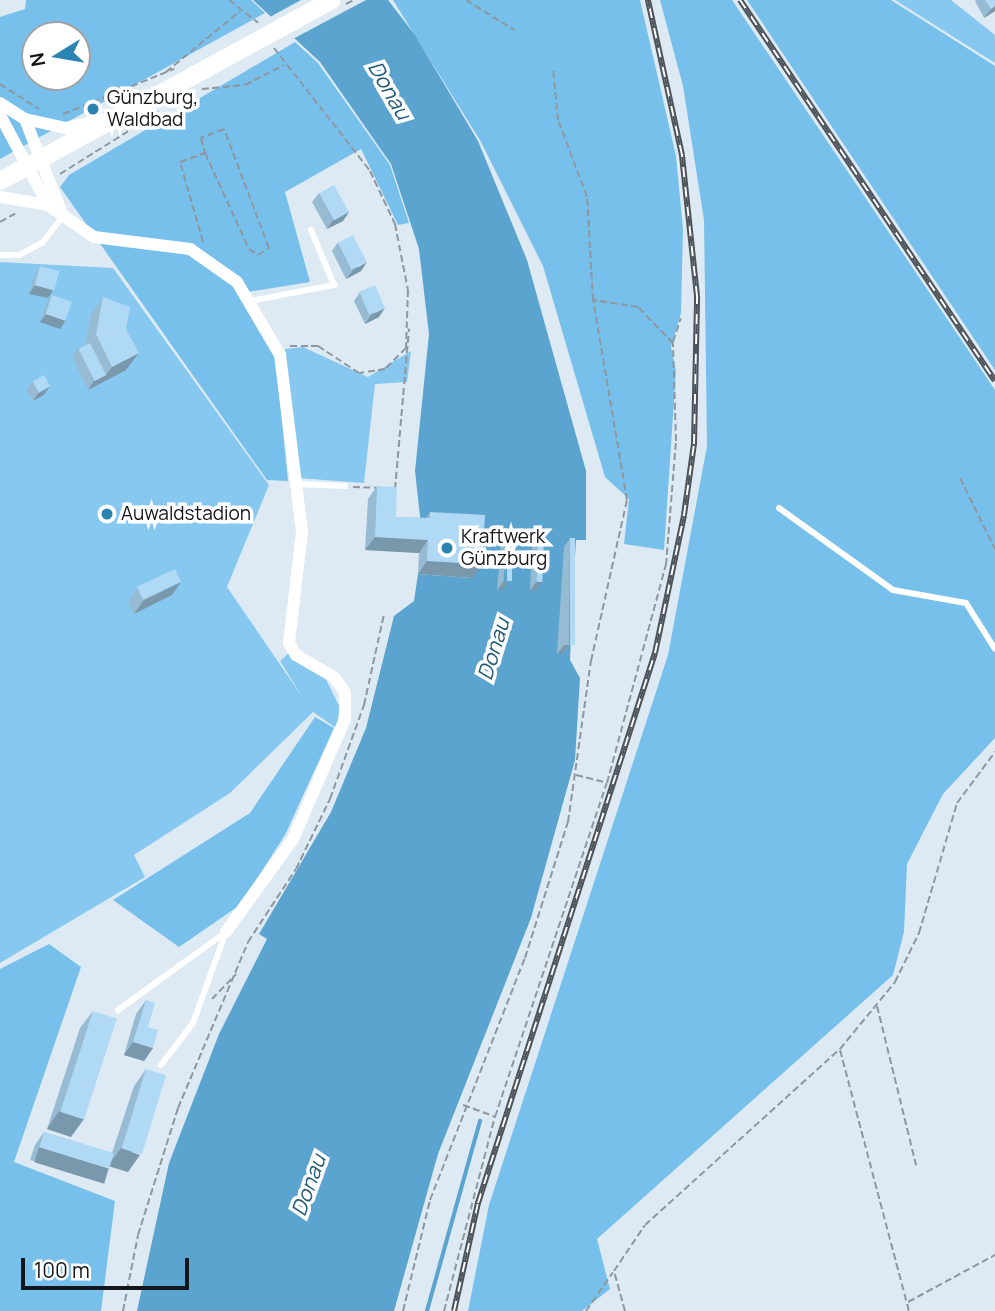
<!DOCTYPE html>
<meta charset="utf-8">
<style>
body{margin:0}
#map{position:relative;width:995px;height:1311px;overflow:hidden;background:#ddeaf3;font-family:Manrope,sans-serif}
div>[style]{position:absolute}
.green>*{inset:0;background:#87c8f0}
.forest>*{inset:0;background:#77c0ec}
.water>*{inset:0;background:#5aa4cf}
.pier>*{inset:0;background:#ddeaf3}
.stream>*{height:3.5px;margin:-1.75px;padding:0 1.75px;transform-origin:1.75px;border-radius:1.75px;background:#5aa4cf}
.path>*{height:2px;margin-top:-1px;transform-origin:0;background:repeating-linear-gradient(90deg,#8e979e 0 7px,transparent 0 10.5px)}
.lane>*{height:6px;margin:-3px;padding:0 3px;transform-origin:3px;border-radius:3px;background:#fff}
.street>*{height:12px;margin:-6px;padding:0 6px;transform-origin:6px;border-radius:6px;background:#fff}
.secondary>*{height:18px;margin:-9px;padding:0 9px;transform-origin:9px;border-radius:9px;background:#fff}
.rail>*{height:6px;margin-top:-3px;transform-origin:0;background:repeating-linear-gradient(90deg,#fff 0 10px,#4c5258 0 20px);box-sizing:border-box;border-block:2px solid #4c5258}
.wall>*{inset:0;background:#96bbd2}
.shaded-wall>*{inset:0;background:#7a98ab;transform-origin:0 0}
.building>*{inset:0;background:#afd9f4;transform-origin:0 0}
.dots>*{width:19px;height:19px;translate:-50% -50%;box-sizing:border-box;border:4px solid #fff;border-radius:50%}
span{translate:-50% -50%;white-space:nowrap;text-align:center;line-height:1.15;-webkit-text-stroke:7px #fff;paint-order:stroke}
.poi-label{font-size:19px;color:#13171b}
.left{translate:0 -50%;text-align:left}
.water-label{font-size:21px;color:#225977;font-style:italic}
.north{position:absolute;left:21px;top:21px;width:70px;height:70px;box-sizing:border-box;background:#fff;border:2px solid #a1a2a4;border-radius:50%;rotate:259deg;font-size:19px;font-weight:700;line-height:28px;text-align:center;color:#13171b}
.north::after{content:'';display:block;margin:auto;width:24px;height:32px;background:#2b83b1;clip-path:polygon(50% 0,100% 100%,50% 72%,0 100%)}
.scale{position:absolute;left:21px;top:1258px;width:168px;height:32px;box-sizing:border-box;border:4px solid #13171b;border-top:0;padding-left:9px;font-size:21px;line-height:24px;white-space:nowrap;color:#13171b;-webkit-text-stroke:5px #fff;paint-order:stroke}
</style>
<div id="map">
<div class="green">
<i style="clip-path:polygon(895px 0,951px 0,995px 35px,995px 63px)"></i>
<i style="clip-path:polygon(0 262px,113px 268px,269px 485px,227px 587px,303px 698px,280px 661px,290px 652px,323px 673px,340px 708px,336px 728px,313px 712px,230px 793px,134px 855px,145px 877px,0 963px)"></i>
<i style="clip-path:polygon(303px 347px,368px 377px,411px 351px,407px 382px,375px 384px,364px 483px,298px 478px,285px 349px)"></i>
</div>
<div class="forest">
<i style="clip-path:polygon(evenodd,26px 0,251px 0,265px 13px,0 159px,0 17px,25px 9px,26px 0,35px 35px,77px 35px,77px 77px,35px 77px,35px 35px)"></i>
<i style="clip-path:polygon(393px 0,640px 0,676px 156px,683px 229px,681px 313px,671px 347px,676px 371px,664px 550px,624px 544px,629px 499px,605px 477px,543px 266px,481px 142px)"></i>
<i style="clip-path:polygon(660px 0,732px 0,995px 390px,995px 738px,943px 794px,907px 864px,904px 932px,893px 975px,597px 1239px,610px 1289px,582px 1311px,468px 1311px,489px 1205px,668px 655px,707px 446px,704px 220px,683px 86px)"></i>
<i style="clip-path:polygon(747px 0,891px 0,995px 66px,995px 370px)"></i>
<i style="clip-path:polygon(295px 42px,318px 63px,390px 165px,409px 223px,398px 225px,361px 149px,285px 192px,310px 282px,247px 292px,275px 352px,288px 481px,267px 480px,60px 187px,69px 175px)"></i>
<i style="clip-path:polygon(315px 717px,334px 728px,285px 835px,240px 905px,179px 947px,113px 900px,250px 813px)"></i>
<i style="clip-path:polygon(49px 944px,81px 967px,14px 1162px,115px 1201px,101px 1311px,0 1311px,0 969px)"></i>
</div>
<div class="water">
<i style="clip-path:polygon(253px 0,388px 0,415px 35px,478px 141px,527px 260px,586px 471px,586px 540px,576px 540px,573px 591px,570px 660px,580px 678px,575px 760px,531px 918px,438px 1154px,394px 1311px,137px 1311px,169px 1163px,219px 1034px,267px 939px,259px 934px,331px 812px,366px 728px,394px 616px,414px 601px,418px 574px,472px 578px,421px 525px,415px 471px,429px 334px,419px 249px,391px 164px,320px 62px)"></i>
</div>
<div class="pier">
<i style="clip-path:polygon(301px 0,366px 0,291px 40px,268px 18px)"></i>
</div>
<div class="stream">
<i style="left:427px;top:1311px;width:197px;rotate:-74.4deg"></i>
</div>
<div class="path">
<i style="left:229px;top:0;width:37px;rotate:38deg"></i>
<i style="left:466px;top:0;width:57px;rotate:32deg"></i>
<i style="left:346px;top:4px;width:9px;rotate:-27deg"></i>
<i style="left:274px;top:48px;width:156px;rotate:52deg"></i>
<i style="left:370px;top:171px;width:59px;rotate:64.7deg"></i>
<i style="left:395px;top:224px;width:67px;rotate:78.9deg"></i>
<i style="left:408px;top:290px;width:58px;rotate:92deg"></i>
<i style="left:406px;top:348px;width:30px;rotate:135deg"></i>
<i style="left:385px;top:369px;width:26px;rotate:171deg"></i>
<i style="left:359px;top:373px;width:49px;rotate:-146.6deg"></i>
<i style="left:318px;top:346px;width:31px;rotate:180deg"></i>
<i style="left:166px;top:72px;width:96px;rotate:-39.5deg"></i>
<i style="left:0;top:84px;width:46px;rotate:32.7deg"></i>
<i style="left:202px;top:89px;width:43px;rotate:-5.3deg"></i>
<i style="left:245px;top:85px;width:44px;rotate:-27.1deg"></i>
<i style="left:63px;top:114px;width:120px;rotate:-22.1deg"></i>
<i style="left:60px;top:174px;width:117px;rotate:-32.1deg"></i>
<i style="left:0;top:222px;width:21px;rotate:-29deg"></i>
<i style="left:203px;top:242px;width:83px;rotate:-106deg"></i>
<i style="left:180px;top:162px;width:27px;rotate:-20deg"></i>
<i style="left:205px;top:153px;width:106px;rotate:65.4deg"></i>
<i style="left:249px;top:249px;width:11px;rotate:34deg"></i>
<i style="left:258px;top:255px;width:13px;rotate:-32deg"></i>
<i style="left:269px;top:248px;width:127px;rotate:-110.7deg"></i>
<i style="left:224px;top:129px;width:25px;rotate:159deg"></i>
<i style="left:201px;top:138px;width:16px;rotate:75deg"></i>
<i style="left:673px;top:342px;width:25px;rotate:-72deg"></i>
<i style="left:960px;top:478px;width:79px;rotate:63.8deg"></i>
<i style="left:353px;top:487px;width:23px;rotate:2deg"></i>
<i style="left:395px;top:489px;width:161px;rotate:-85deg"></i>
<i style="left:576px;top:775px;width:30px;rotate:14deg"></i>
<i style="left:212px;top:999px;width:35px;rotate:-46deg"></i>
<i style="left:877px;top:1006px;width:164px;rotate:76.2deg"></i>
<i style="left:840px;top:1050px;width:270px;rotate:75.2deg"></i>
<i style="left:463px;top:1105px;width:33px;rotate:20deg"></i>
<i style="left:908px;top:1302px;width:99px;rotate:-28.4deg"></i>
<i style="left:123px;top:1311px;width:77px;rotate:-78.8deg"></i>
<i style="left:138px;top:1235px;width:133px;rotate:-72.5deg"></i>
<i style="left:178px;top:1108px;width:180px;rotate:-67.1deg"></i>
<i style="left:248px;top:942px;width:87px;rotate:-56.7deg"></i>
<i style="left:296px;top:869px;width:78px;rotate:-64.1deg"></i>
<i style="left:330px;top:799px;width:100px;rotate:-70.1deg"></i>
<i style="left:364px;top:705px;width:93px;rotate:-77.6deg"></i>
<i style="left:403px;top:1311px;width:114px;rotate:-76.3deg"></i>
<i style="left:430px;top:1200px;width:260px;rotate:-68.6deg"></i>
<i style="left:525px;top:958px;width:143px;rotate:-72.5deg"></i>
<i style="left:568px;top:822px;width:163px;rotate:-81.9deg"></i>
<i style="left:591px;top:661px;width:165px;rotate:-77.4deg"></i>
<i style="left:627px;top:500px;width:203px;rotate:-99.6deg"></i>
<i style="left:593px;top:300px;width:103px;rotate:-93.3deg"></i>
<i style="left:587px;top:197px;width:82px;rotate:-110.6deg"></i>
<i style="left:558px;top:120px;width:52px;rotate:-95.5deg"></i>
<i style="left:444px;top:1311px;width:201px;rotate:-75.3deg"></i>
<i style="left:495px;top:1117px;width:352px;rotate:-71.5deg"></i>
<i style="left:607px;top:783px;width:226px;rotate:-74.9deg"></i>
<i style="left:666px;top:565px;width:124px;rotate:-85.4deg"></i>
<i style="left:676px;top:441px;width:98px;rotate:-91.8deg"></i>
<i style="left:673px;top:343px;width:50px;rotate:-134.2deg"></i>
<i style="left:638px;top:307px;width:45px;rotate:-171deg"></i>
<i style="left:586px;top:1311px;width:47px;rotate:-55.3deg"></i>
<i style="left:625px;top:1311px;width:41px;rotate:-105.4deg"></i>
<i style="left:614px;top:1271px;width:55px;rotate:-56deg"></i>
<i style="left:645px;top:1225px;width:263px;rotate:-42.1deg"></i>
<i style="left:840px;top:1049px;width:87px;rotate:-50.6deg"></i>
<i style="left:895px;top:982px;width:55px;rotate:-63.9deg"></i>
<i style="left:919px;top:933px;width:135px;rotate:-73.7deg"></i>
<i style="left:957px;top:803px;width:64px;rotate:-53.3deg"></i>
</div>
<div class="lane">
<i style="left:0;top:255px;width:19px"></i>
<i style="left:19px;top:255px;width:26px;rotate:-28deg"></i>
<i style="left:42px;top:243px;width:34px;rotate:-52deg"></i>
<i style="left:250px;top:301px;width:86px;rotate:-10.8deg"></i>
<i style="left:334px;top:285px;width:60px;rotate:-112.7deg"></i>
<i style="left:297px;top:484px;width:48px;rotate:2.4deg"></i>
<i style="left:779px;top:508px;width:140px;rotate:35.7deg"></i>
<i style="left:893px;top:590px;width:74px;rotate:10.1deg"></i>
<i style="left:966px;top:603px;width:54px;rotate:57.8deg"></i>
<i style="left:118px;top:1010px;width:128px;rotate:-35.8deg"></i>
<i style="left:161px;top:1065px;width:53px;rotate:-52.7deg"></i>
<i style="left:193px;top:1023px;width:97px;rotate:-70.1deg"></i>
</div>
<div class="street">
<i style="left:0;top:103px;width:30px;rotate:33deg"></i>
<i style="left:25px;top:119px;width:104px;rotate:68.6deg"></i>
<i style="left:0;top:115px;width:102px;rotate:61.9deg"></i>
<i style="left:48px;top:205px;width:56px;rotate:34.8deg"></i>
<i style="left:94px;top:237px;width:97px;rotate:7.1deg"></i>
<i style="left:190px;top:249px;width:57px;rotate:35.1deg"></i>
<i style="left:237px;top:282px;width:85px;rotate:59.5deg"></i>
<i style="left:280px;top:355px;width:178px;rotate:82.9deg"></i>
<i style="left:302px;top:532px;width:112px;rotate:96.7deg"></i>
<i style="left:289px;top:643px;width:14px;rotate:60deg"></i>
<i style="left:296px;top:655px;width:44px;rotate:30.1deg"></i>
<i style="left:334px;top:677px;width:19px;rotate:55deg"></i>
<i style="left:345px;top:693px;width:26px;rotate:90deg"></i>
<i style="left:345px;top:719px;width:131px;rotate:113.4deg"></i>
<i style="left:293px;top:839px;width:115px;rotate:125.8deg"></i>
<i style="left:25px;top:119px;width:42px;rotate:12.4deg"></i>
<i style="left:66px;top:128px;width:40px;rotate:-13deg"></i>
<i style="left:0;top:197px;width:49px;rotate:9.5deg"></i>
</div>
<div class="secondary">
<i style="left:0;top:181px;width:378px;rotate:-28.6deg"></i>
</div>
<div class="rail">
<i style="left:740px;top:0;width:458px;rotate:56.2deg"></i>
<i style="left:454px;top:1311px;width:111px;rotate:-77.5deg"></i>
<i style="left:478px;top:1203px;width:578px;rotate:-72.16deg"></i>
<i style="left:655px;top:653px;width:141px;rotate:-78.1deg"></i>
<i style="left:684px;top:515px;width:72px;rotate:-82deg"></i>
<i style="left:694px;top:444px;width:148px;rotate:-88.8deg"></i>
<i style="left:697px;top:296px;width:142px;rotate:-96.1deg"></i>
<i style="left:682px;top:155px;width:159px;rotate:-102.4deg"></i>
</div>
<div class="wall">
<i style="clip-path:polygon(976px 0,995px 0,995px 11px,984px 18px,975px 1px)"></i>
<i style="clip-path:polygon(319px 193px,349px 212px,343px 221px,327px 229px,312px 202px)"></i>
<i style="clip-path:polygon(338px 242px,361px 271px,346px 279px,332px 251px)"></i>
<i style="clip-path:polygon(40px 266px,54px 289px,48px 298px,29px 294px,34px 275px)"></i>
<i style="clip-path:polygon(360px 292px,379px 317px,365px 324px,354px 301px)"></i>
<i style="clip-path:polygon(52px 295px,66px 320px,60px 329px,40px 322px,46px 304px)"></i>
<i style="clip-path:polygon(103px 297px,126px 329px,126px 370px,88px 390px,72px 357px,78px 348px,85px 345px,91px 315px)"></i>
<i style="clip-path:polygon(33px 381px,44px 395px,33px 401px,26px 390px)"></i>
<i style="clip-path:polygon(377px 486px,396px 517px,426px 518px,430px 512px,473px 578px,418px 574px,419px 553px,365px 550px,368px 499px)"></i>
<i style="clip-path:polygon(507px 534px,503px 590px,497px 590px,501px 543px)"></i>
<i style="clip-path:polygon(538px 537px,536px 591px,530px 591px,532px 545px)"></i>
<i style="clip-path:polygon(570px 538px,569px 645px,563px 654px,557px 654px,564px 547px)"></i>
<i style="clip-path:polygon(137px 588px,172px 595px,134px 614px,128px 602px)"></i>
<i style="clip-path:polygon(146px 1000px,148px 1027px,153px 1048px,144px 1061px,124px 1055px,136px 1014px)"></i>
<i style="clip-path:polygon(93px 1011px,71px 1137px,47px 1129px,80px 1028px)"></i>
<i style="clip-path:polygon(146px 1069px,128px 1172px,110px 1166px,100px 1182px,30px 1160px,35px 1145px,44px 1132px,112px 1153px,134px 1086px)"></i>
</div>
<div class="shaded-wall">
<i style="clip-path:polygon(995px 6px,995px 11px,984px 18px,991px 9px)"></i>
<i style="clip-path:polygon(349px 212px,343px 221px,327px 229px,333px 220px)"></i>
<i style="clip-path:polygon(367px 262px,361px 271px,346px 279px,353px 270px)"></i>
<i style="clip-path:polygon(35px 285px,54px 289px,48px 298px,29px 294px)"></i>
<i style="clip-path:polygon(385px 308px,379px 317px,365px 324px,371px 315px)"></i>
<i style="clip-path:polygon(46px 314px,66px 320px,60px 329px,40px 322px)"></i>
<i style="clip-path:polygon(139px 353px,126px 370px,88px 390px,94px 381px,106px 375px,112px 367px)"></i>
<i style="clip-path:polygon(50px 386px,44px 395px,33px 401px,39px 392px)"></i>
<i style="clip-path:polygon(375px 537px,428px 540px,419px 553px,365px 550px)"></i>
<i style="clip-path:polygon(427px 561px,482px 564px,473px 578px,418px 574px)"></i>
<i style="clip-path:polygon(504px 581px,509px 581px,503px 590px,497px 590px)"></i>
<i style="clip-path:polygon(181px 582px,172px 595px,134px 614px,143px 601px)"></i>
<i style="clip-path:polygon(536px 582px,542px 582px,536px 591px,530px 591px)"></i>
<i style="clip-path:polygon(564px 645px,569px 645px,563px 654px,557px 654px)"></i>
<i style="clip-path:polygon(133px 1042px,153px 1048px,144px 1061px,124px 1055px)"></i>
<i style="clip-path:polygon(59px 1111px,84px 1119px,71px 1137px,47px 1129px)"></i>
<i style="left:39px;top:1147px;width:73px;height:16px;rotate:17deg"></i>
<i style="clip-path:polygon(121px 1148px,140px 1155px,128px 1172px,108px 1166px)"></i>
</div>
<div class="building">
<i style="clip-path:polygon(985px 0,995px 0,995px 6px,991px 9px)"></i>
<i style="left:334px;top:185px;width:31px;height:17px;rotate:61deg"></i>
<i style="left:353px;top:235px;width:30px;height:17px;rotate:63deg"></i>
<i style="left:40px;top:266px;width:20px;height:20px;rotate:15deg"></i>
<i style="left:375px;top:285px;width:25px;height:17px;rotate:67deg"></i>
<i style="left:52px;top:295px;width:21px;height:20px;rotate:19deg"></i>
<i style="clip-path:polygon(103px 297px,130px 307px,126px 329px,139px 353px,112px 367px,96px 334px)"></i>
<i style="left:90px;top:343px;width:36px;height:13px;rotate:63deg"></i>
<i style="left:44px;top:375px;width:13px;height:13px;rotate:61deg"></i>
<i style="clip-path:polygon(377px 486px,397px 487px,396px 517px,430px 518px,430px 512px,485px 515px,482px 564px,427px 561px,428px 540px,375px 537px)"></i>
<i style="left:507px;top:534px;width:5px;height:47px"></i>
<i style="left:544px;top:536px;width:46px;height:6px;rotate:92deg"></i>
<i style="left:570px;top:538px;width:5px;height:107px"></i>
<i style="left:175px;top:569px;width:14px;height:42px;rotate:65deg"></i>
<i style="clip-path:polygon(146px 1000px,155px 1003px,148px 1027px,158px 1030px,153px 1048px,133px 1042px)"></i>
<i style="left:93px;top:1011px;width:25px;height:106px;rotate:18deg"></i>
<i style="left:146px;top:1069px;width:21px;height:83px;rotate:17deg"></i>
<i style="left:44px;top:1132px;width:73px;height:16px;rotate:17deg"></i>
</div>
<div class="dots">
<i style="left:93px;top:109px;background:#2b83b1"></i>
<i style="left:107px;top:514px;background:#2b83b1"></i>
<i style="left:447px;top:548px;background:#2b83b1"></i>
</div>
<div class="poi-label">
<span class="left" style="left:107px;top:109px">Günzburg,<br>Waldbad</span>
<span class="left" style="left:121px;top:514px">Auwaldstadion</span>
<span class="left" style="left:461px;top:548px">Kraftwerk<br>Günzburg</span>
</div>
<div class="water-label">
<span style="left:390px;top:90px;rotate:60deg">Donau</span>
<span style="left:493px;top:649px;rotate:-73deg">Donau</span>
<span style="left:308px;top:1185px;rotate:-70deg">Donau</span>
</div>
<div class="north">N</div>
<div class="scale">100 m</div>
</div>
